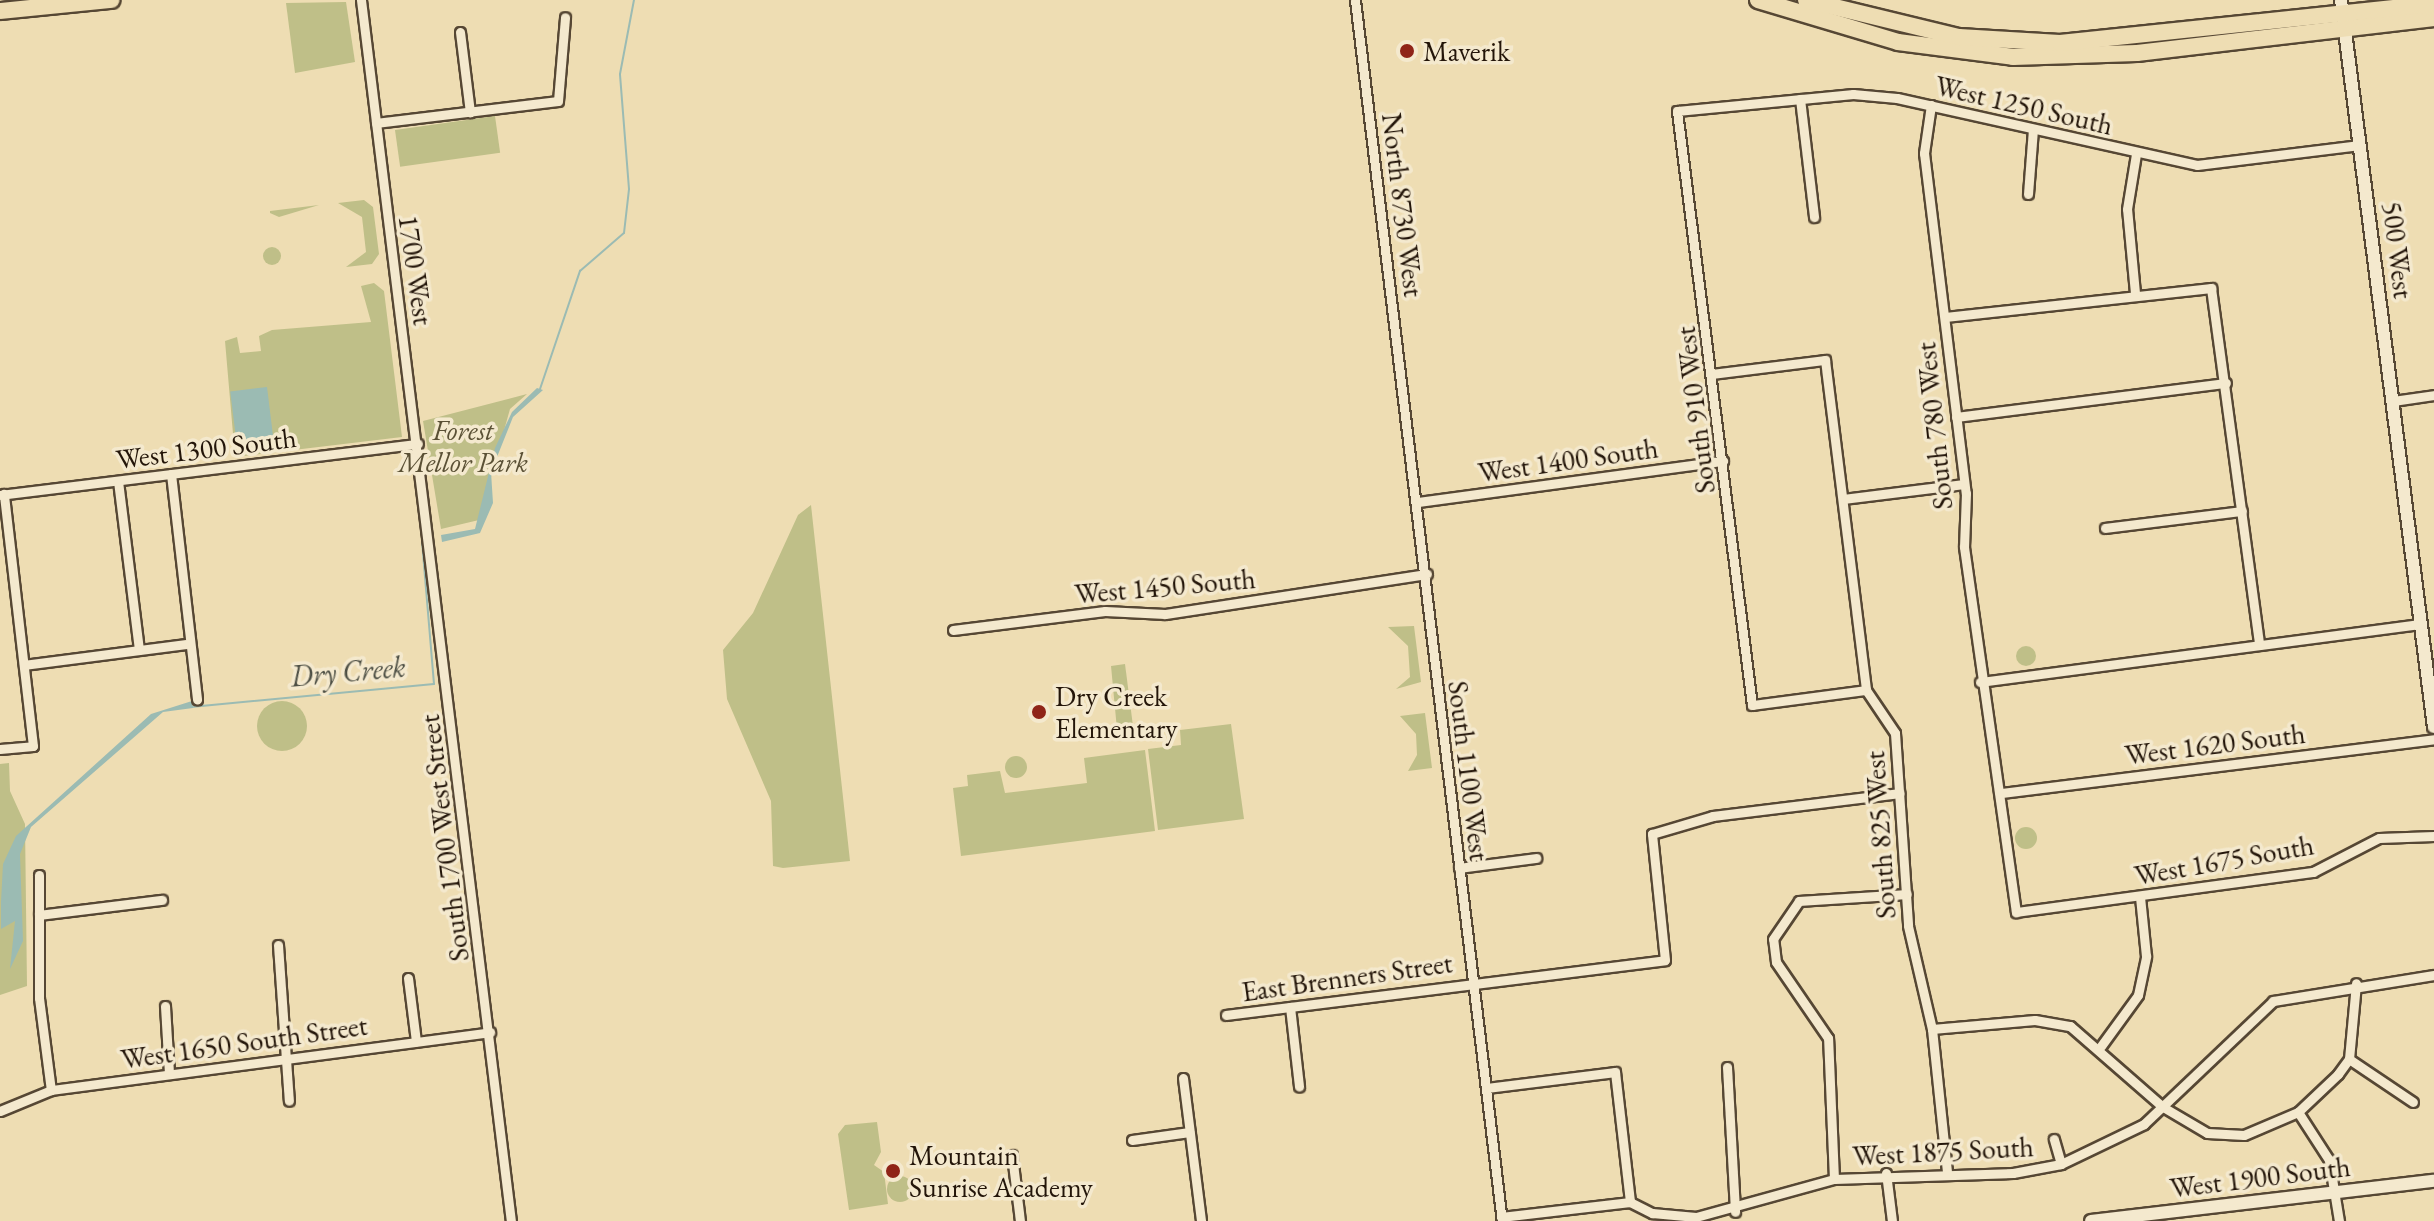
<!DOCTYPE html>
<style>
body{margin:0}
#map{position:relative;width:2434px;height:1221px;overflow:hidden;background:#eeddb3;font-family:"EB Garamond",serif}
div>[style]{position:absolute}
.green>*{inset:0;background:#bfbf88;transform-origin:0 0}
.round{border-radius:50%}
.water>*{inset:0;background:#9bbbb3;transform-origin:0 0}
.stream>*{height:2px;margin:-1px;padding:0 1px;transform-origin:1px;border-radius:1px;background:#9bbbb3}
.roads{filter:drop-shadow(2px 0 #564734) drop-shadow(-2px 0 #564734) drop-shadow(0 2px #564734) drop-shadow(0 -2px #564734)}
.minor>*{height:9px;margin:-4.5px;padding:0 4.5px;transform-origin:4.5px;border-radius:4.5px;background:#f4e9ce}
.tertiary>*{height:12px;margin:-6px;padding:0 6px;transform-origin:6px;border-radius:6px;background:#f4e9ce}
.trunk>*{height:16px;margin:-8px;padding:0 8px;transform-origin:8px;border-radius:8px;background:#eeddb3}
.dots>*{width:22px;height:22px;translate:-50% -50%;box-sizing:border-box;border:4px solid #f4e9ce;border-radius:50%}
span{translate:-50% -50%;white-space:nowrap;text-align:center;line-height:1.15;-webkit-text-stroke:7px #f4e9ce;paint-order:stroke}
.poi-label{font-size:28px;color:#231509}
.left{translate:0 -50%;text-align:left}
.street-label{font-size:28px;color:#231509}
.park-label{font-size:28px;color:#5a5035;font-style:italic}
.water-label{font-size:30px;color:#4d4f44;font-style:italic}
</style>
<div id="map">
<div class="green">
<i style="clip-path:polygon(346px 2px,355px 62px,295px 73px,286px 3px)"></i>
<i style="left:495px;top:116px;width:37px;height:101px;rotate:82deg"></i>
<i style="clip-path:polygon(364px 200px,373px 207px,379px 254px,372px 264px,346px 267px,366px 252px,362px 217px,338px 203px)"></i>
<i style="clip-path:polygon(319px 205px,279px 217px,270px 213px,270px 211px)"></i>
<i class="round" style="left:263px;top:247px;width:18px;height:18px"></i>
<i style="clip-path:polygon(374px 283px,384px 291px,402px 437px,235px 457px,225px 341px,237px 337px,240px 353px,261px 351px,259px 336px,272px 330px,371px 322px,361px 286px)"></i>
<i style="clip-path:polygon(527px 394px,510px 409px,479px 520px,441px 529px,423px 421px)"></i>
<i style="clip-path:polygon(811px 505px,850px 861px,783px 868px,773px 866px,771px 801px,727px 699px,723px 650px,753px 613px,798px 515px)"></i>
<i style="clip-path:polygon(1414px 626px,1421px 682px,1396px 689px,1410px 677px,1408px 646px,1388px 627px)"></i>
<i class="round" style="left:2016px;top:646px;width:20px;height:20px"></i>
<i style="clip-path:polygon(1125px 664px,1134px 734px,1118px 740px,1111px 666px)"></i>
<i class="round" style="left:257px;top:701px;width:50px;height:50px"></i>
<i style="clip-path:polygon(1425px 713px,1432px 768px,1408px 771px,1417px 755px,1416px 734px,1400px 716px)"></i>
<i style="clip-path:polygon(1231px 724px,1244px 819px,1158px 830px,1148px 749px,1181px 745px,1180px 730px)"></i>
<i style="clip-path:polygon(1145px 750px,1155px 831px,961px 856px,953px 788px,968px 786px,967px 775px,1000px 771px,1005px 793px,1087px 783px,1084px 758px)"></i>
<i class="round" style="left:1005px;top:756px;width:22px;height:22px"></i>
<i style="clip-path:polygon(9px 763px,10px 791px,25px 824px,27px 986px,0 995px,0 764px)"></i>
<i class="round" style="left:2015px;top:827px;width:22px;height:22px"></i>
<i style="clip-path:polygon(877px 1122px,881px 1152px,874px 1165px,884px 1172px,888px 1204px,849px 1210px,838px 1134px,845px 1125px)"></i>
<i class="round" style="left:887px;top:1176px;width:26px;height:26px"></i>
</div>
<div class="water">
<i style="left:267px;top:387px;width:51px;height:37px;rotate:83deg"></i>
<i style="clip-path:polygon(537px 388px,543px 390px,513px 417px,491px 472px,493px 503px,480px 533px,442px 542px,441px 535px,475px 529px,495px 448px,512px 412px)"></i>
<i style="clip-path:polygon(192px 701px,193px 708px,163px 712px,31px 827px,20px 854px,23px 941px,10px 969px,15px 921px,1px 929px,1px 902px,3px 864px,16px 836px,151px 714px)"></i>
</div>
<div class="stream">
<i style="left:540px;top:389px;width:125px;rotate:-71.3deg"></i>
<i style="left:580px;top:271px;width:58px;rotate:-40.8deg"></i>
<i style="left:624px;top:233px;width:44px;rotate:-83.5deg"></i>
<i style="left:629px;top:189px;width:115px;rotate:-94.5deg"></i>
<i style="left:620px;top:74px;width:75px;rotate:-79.3deg"></i>
<i style="left:191px;top:707px;width:244px;rotate:-5.4deg"></i>
<i style="left:434px;top:684px;width:143px;rotate:-94.8deg"></i>
</div>
<div class="roads">
<div class="minor">
<i style="left:361px;top:0;width:1230px;rotate:83deg"></i>
<i style="left:1355px;top:0;width:1230px;rotate:83.14deg"></i>
<i style="left:460px;top:32px;width:81px;rotate:82.9deg"></i>
<i style="left:1800px;top:99px;width:119px;rotate:83.2deg"></i>
<i style="left:1931px;top:105px;width:49px;rotate:98.3deg"></i>
<i style="left:1924px;top:153px;width:343px;rotate:83deg"></i>
<i style="left:1966px;top:493px;width:54px;rotate:92.1deg"></i>
<i style="left:1964px;top:547px;width:369px;rotate:81.9deg"></i>
<i style="left:2016px;top:912px;width:300px;rotate:-7.7deg"></i>
<i style="left:2313px;top:872px;width:74px;rotate:-27.3deg"></i>
<i style="left:2379px;top:838px;width:55px;rotate:-2.1deg"></i>
<i style="left:376px;top:123px;width:183px;rotate:-6.9deg"></i>
<i style="left:558px;top:101px;width:84px;rotate:-85.2deg"></i>
<i style="left:2028px;top:194px;width:65px;rotate:-85.6deg"></i>
<i style="left:2135px;top:293px;width:84px;rotate:-95.4deg"></i>
<i style="left:2127px;top:209px;width:56px;rotate:-80.7deg"></i>
<i style="left:1945px;top:317px;width:268px;rotate:-6.2deg"></i>
<i style="left:2211px;top:288px;width:360px;rotate:82.3deg"></i>
<i style="left:1712px;top:374px;width:114px;rotate:-7.1deg"></i>
<i style="left:1825px;top:360px;width:333px;rotate:82.9deg"></i>
<i style="left:1866px;top:690px;width:52px;rotate:56deg"></i>
<i style="left:1895px;top:733px;width:193px;rotate:86.1deg"></i>
<i style="left:1908px;top:926px;width:106px;rotate:76.9deg"></i>
<i style="left:1932px;top:1029px;width:143px;rotate:84deg"></i>
<i style="left:2393px;top:401px;width:41px;rotate:-8.3deg"></i>
<i style="left:1956px;top:417px;width:272px;rotate:-7.2deg"></i>
<i style="left:171px;top:474px;width:227px;rotate:83.4deg"></i>
<i style="left:118px;top:481px;width:170px;rotate:82.9deg"></i>
<i style="left:0;top:495px;width:421px;rotate:-7deg"></i>
<i style="left:1843px;top:499px;width:122px;rotate:-7.1deg"></i>
<i style="left:1418px;top:502px;width:308px;rotate:-7.7deg"></i>
<i style="left:2105px;top:528px;width:138px;rotate:-7.1deg"></i>
<i style="left:953px;top:630px;width:153px;rotate:-7.1deg"></i>
<i style="left:1105px;top:611px;width:60px;rotate:2.9deg"></i>
<i style="left:1165px;top:614px;width:265px;rotate:-8.7deg"></i>
<i style="left:24px;top:665px;width:163px;rotate:-7.4deg"></i>
<i style="left:1980px;top:682px;width:445px;rotate:-7.5deg"></i>
<i style="left:1866px;top:690px;width:115px;rotate:172.5deg"></i>
<i style="left:1752px;top:705px;width:599px;rotate:-97.2deg"></i>
<i style="left:1677px;top:111px;width:177px;rotate:-5.5deg"></i>
<i style="left:1853px;top:94px;width:44px;rotate:5.2deg"></i>
<i style="left:1897px;top:98px;width:307px;rotate:12.6deg"></i>
<i style="left:2197px;top:165px;width:164px;rotate:-7deg"></i>
<i style="left:0;top:749px;width:33px;rotate:-5deg"></i>
<i style="left:33px;top:746px;width:254px;rotate:-96.6deg"></i>
<i style="left:2002px;top:793px;width:435px;rotate:-7.1deg"></i>
<i style="left:1459px;top:868px;width:78px;rotate:-7.4deg"></i>
<i style="left:39px;top:875px;width:123px;rotate:90deg"></i>
<i style="left:39px;top:998px;width:93px;rotate:82.6deg"></i>
<i style="left:39px;top:915px;width:124px;rotate:-7deg"></i>
<i style="left:278px;top:945px;width:156px;rotate:86deg"></i>
<i style="left:408px;top:978px;width:64px;rotate:82.8deg"></i>
<i style="left:165px;top:1006px;width:68px;rotate:86.6deg"></i>
<i style="left:1290px;top:1007px;width:80px;rotate:83.5deg"></i>
<i style="left:1226px;top:1015px;width:442px;rotate:-7.1deg"></i>
<i style="left:1665px;top:960px;width:127px;rotate:-95.9deg"></i>
<i style="left:1652px;top:834px;width:64px;rotate:-16.4deg"></i>
<i style="left:1713px;top:816px;width:188px;rotate:-7deg"></i>
<i style="left:1932px;top:1029px;width:103px;rotate:-5deg"></i>
<i style="left:2035px;top:1020px;width:36px;rotate:10deg"></i>
<i style="left:2070px;top:1026px;width:123px;rotate:41.1deg"></i>
<i style="left:2163px;top:1107px;width:51px;rotate:30.6deg"></i>
<i style="left:2207px;top:1133px;width:37px;rotate:3deg"></i>
<i style="left:2244px;top:1135px;width:59px;rotate:-23.1deg"></i>
<i style="left:2298px;top:1112px;width:55px;rotate:-43.5deg"></i>
<i style="left:2338px;top:1074px;width:19px;rotate:-54deg"></i>
<i style="left:2349px;top:1059px;width:76px;rotate:-84.7deg"></i>
<i style="left:2101px;top:1046px;width:63px;rotate:-54deg"></i>
<i style="left:2138px;top:995px;width:40px;rotate:-78deg"></i>
<i style="left:2146px;top:956px;width:59px;rotate:-95.8deg"></i>
<i style="left:2349px;top:1059px;width:77px;rotate:33.9deg"></i>
<i style="left:1727px;top:1067px;width:145px;rotate:86.8deg"></i>
<i style="left:1183px;top:1078px;width:144px;rotate:82.8deg"></i>
<i style="left:1487px;top:1088px;width:129px;rotate:-7.1deg"></i>
<i style="left:1615px;top:1072px;width:131px;rotate:83.4deg"></i>
<i style="left:0;top:1111px;width:55px;rotate:-22.4deg"></i>
<i style="left:51px;top:1090px;width:443px;rotate:-7.5deg"></i>
<i style="left:2298px;top:1112px;width:57px;rotate:57.1deg"></i>
<i style="left:2329px;top:1160px;width:62px;rotate:80.7deg"></i>
<i style="left:1132px;top:1140px;width:58px;rotate:-8deg"></i>
<i style="left:1012px;top:1155px;width:66px;rotate:83.1deg"></i>
<i style="left:2061px;top:1164px;width:92px;rotate:-25.7deg"></i>
<i style="left:2144px;top:1124px;width:178px;rotate:-43.6deg"></i>
<i style="left:2273px;top:1001px;width:163px;rotate:-9.2deg"></i>
<i style="left:1886px;top:1173px;width:48px;rotate:82.9deg"></i>
<i style="left:1834px;top:1179px;width:141px;rotate:-92.4deg"></i>
<i style="left:1828px;top:1038px;width:92px;rotate:-124.4deg"></i>
<i style="left:1776px;top:962px;width:23px;rotate:-97deg"></i>
<i style="left:1773px;top:939px;width:46px;rotate:-55.6deg"></i>
<i style="left:1799px;top:901px;width:108px;rotate:-3.7deg"></i>
<i style="left:1501px;top:1217px;width:130px;rotate:-6.6deg"></i>
<i style="left:1630px;top:1202px;width:25px;rotate:27deg"></i>
<i style="left:1652px;top:1213px;width:44px;rotate:5.2deg"></i>
<i style="left:1696px;top:1217px;width:143px;rotate:-15.4deg"></i>
<i style="left:1834px;top:1179px;width:179px;rotate:-1.9deg"></i>
<i style="left:2013px;top:1173px;width:49px;rotate:-10.6deg"></i>
<i style="left:2061px;top:1164px;width:26px;rotate:-106deg"></i>
</div>
<div class="tertiary">
<i style="left:2341px;top:0;width:733px;rotate:82.71deg"></i>
<i style="left:2091px;top:1221px;width:345px;rotate:-6.7deg"></i>
</div>
<div class="trunk">
<i style="left:1758px;top:0;width:146px;rotate:16.7deg"></i>
<i style="left:1898px;top:42px;width:116px;rotate:7.4deg"></i>
<i style="left:2013px;top:57px;width:124px;rotate:-1.8deg"></i>
<i style="left:2137px;top:53px;width:299px;rotate:-6.7deg"></i>
<i style="left:1806px;top:0;width:157px;rotate:13.6deg"></i>
<i style="left:1959px;top:37px;width:101px;rotate:3.4deg"></i>
<i style="left:2060px;top:43px;width:376px;rotate:-6deg"></i>
<i style="left:0;top:11px;width:112px;rotate:-5.7deg"></i>
</div>
</div>
<div class="dots">
<i style="left:1407px;top:51px;background:#8f2418"></i>
<i style="left:1039px;top:712px;background:#8f2418"></i>
<i style="left:893px;top:1171px;background:#8f2418"></i>
</div>
<div class="poi-label">
<span class="left" style="left:1423px;top:51px">Maverik</span>
<span class="left" style="left:1055px;top:712px">Dry Creek<br>Elementary</span>
<span class="left" style="left:909px;top:1171px">Mountain<br>Sunrise Academy</span>
</div>
<div class="street-label">
<span style="left:2024px;top:105px;rotate:13deg">West 1250 South</span>
<span style="left:1403px;top:205px;rotate:83deg">North 8730 West</span>
<span style="left:2398px;top:250px;rotate:83deg">500 West</span>
<span style="left:416px;top:270px;rotate:82deg">1700 West</span>
<span style="left:1695px;top:410px;rotate:-97deg">South 910 West</span>
<span style="left:1934px;top:426px;rotate:-96deg">South 780 West</span>
<span style="left:206px;top:448px;rotate:-7deg">West 1300 South</span>
<span style="left:1568px;top:460px;rotate:-8deg">West 1400 South</span>
<span style="left:1165px;top:586px;rotate:-5deg">West 1450 South</span>
<span style="left:2215px;top:744px;rotate:-7deg">West 1620 South</span>
<span style="left:1469px;top:771px;rotate:83deg">South 1100 West</span>
<span style="left:1880px;top:835px;rotate:-94deg">South 825 West</span>
<span style="left:444px;top:838px;rotate:-97deg">South 1700 West Street</span>
<span style="left:2224px;top:860px;rotate:-10deg">West 1675 South</span>
<span style="left:1347px;top:977px;rotate:-8deg">East Brenners Street</span>
<span style="left:244px;top:1042px;rotate:-8deg">West 1650 South Street</span>
<span style="left:1943px;top:1151px;rotate:-3deg">West 1875 South</span>
<span style="left:2260px;top:1177px;rotate:-7deg">West 1900 South</span>
</div>
<div class="park-label">
<span style="left:463px;top:446px">Forest<br>Mellor Park</span>
</div>
<div class="water-label">
<span style="left:348px;top:672px;rotate:-5deg">Dry Creek</span>
</div>
</div>
